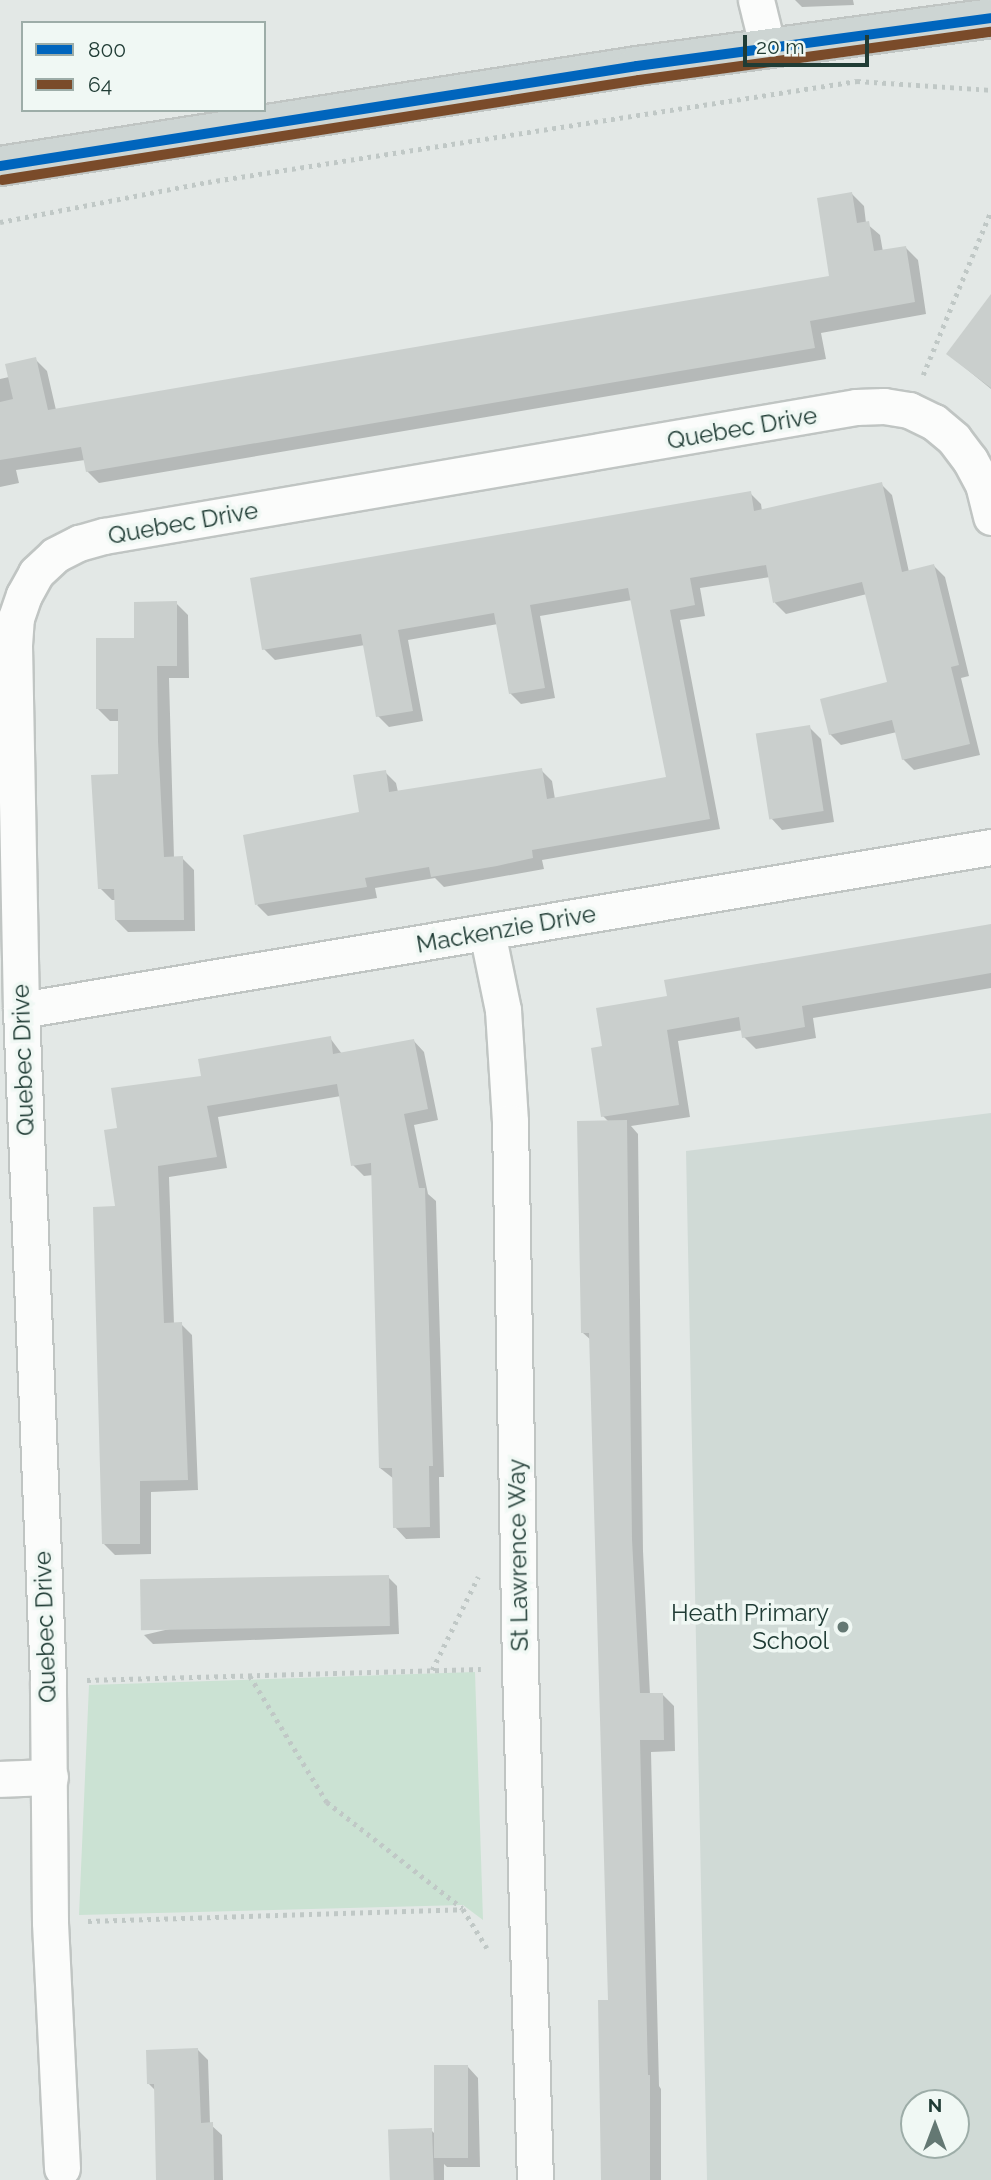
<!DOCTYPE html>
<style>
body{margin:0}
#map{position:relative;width:991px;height:2180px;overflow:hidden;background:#e3e8e6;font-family:Raleway,sans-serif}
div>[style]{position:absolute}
.built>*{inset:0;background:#d0dad6}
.green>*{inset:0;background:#cbe2d3}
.shadow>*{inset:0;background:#0003}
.building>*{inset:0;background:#cacfcd;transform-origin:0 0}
.path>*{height:4.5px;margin-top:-2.25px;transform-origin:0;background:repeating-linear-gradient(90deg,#c0c8c6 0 3.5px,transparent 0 8.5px)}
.roads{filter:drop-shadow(2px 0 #c0c5c3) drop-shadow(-2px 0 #c0c5c3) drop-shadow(0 2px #c0c5c3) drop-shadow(0 -2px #c0c5c3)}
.minor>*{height:35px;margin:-17.5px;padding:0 17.5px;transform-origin:17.5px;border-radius:17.5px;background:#fbfcfb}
.primary>*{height:38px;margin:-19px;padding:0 19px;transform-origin:19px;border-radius:19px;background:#cdd5d3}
.bus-1>*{height:10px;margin:-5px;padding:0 5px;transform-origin:5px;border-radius:5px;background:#0065bd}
.bus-2>*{height:10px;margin:-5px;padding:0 5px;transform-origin:5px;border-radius:5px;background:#7a4b2a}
.dots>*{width:19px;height:19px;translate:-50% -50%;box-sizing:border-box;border:4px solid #f0f8f4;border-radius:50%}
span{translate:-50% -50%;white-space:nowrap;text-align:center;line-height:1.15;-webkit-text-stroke:7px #f0f8f4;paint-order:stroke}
.street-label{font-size:24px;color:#203c35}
.poi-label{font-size:24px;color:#203c35}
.right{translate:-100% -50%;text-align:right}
.legend{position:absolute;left:21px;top:21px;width:245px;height:91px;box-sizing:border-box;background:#f0f8f4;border:2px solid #9dada8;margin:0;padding:9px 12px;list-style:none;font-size:21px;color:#203c35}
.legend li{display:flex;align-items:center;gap:14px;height:35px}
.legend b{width:35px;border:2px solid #9dada8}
.north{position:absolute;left:900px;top:2089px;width:70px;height:70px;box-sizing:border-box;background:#f0f8f4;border:2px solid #9dada8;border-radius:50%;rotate:0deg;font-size:19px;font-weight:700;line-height:28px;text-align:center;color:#203c35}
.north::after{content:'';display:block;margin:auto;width:24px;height:32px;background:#647873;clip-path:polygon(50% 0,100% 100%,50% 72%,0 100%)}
.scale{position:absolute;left:743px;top:35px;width:126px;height:32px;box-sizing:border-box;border:4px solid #203c35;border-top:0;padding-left:9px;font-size:21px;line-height:24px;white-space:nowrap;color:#203c35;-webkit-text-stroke:5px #f0f8f4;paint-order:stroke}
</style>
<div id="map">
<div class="built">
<i style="clip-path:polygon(evenodd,991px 1113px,991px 2180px,707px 2180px,686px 1151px,991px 1113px,914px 2103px,956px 2103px,956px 2145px,914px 2145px,914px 2103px)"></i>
</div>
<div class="green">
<i style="clip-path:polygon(475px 1672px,483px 1920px,463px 1905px,79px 1915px,89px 1685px)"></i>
</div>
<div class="shadow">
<i style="clip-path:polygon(795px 0,853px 0,854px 5px,802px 7px)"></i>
<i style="clip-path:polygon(852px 194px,864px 206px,866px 223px,880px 235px,883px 252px,906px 248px,918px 260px,926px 314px,821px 333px,826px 359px,99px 483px,87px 471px,85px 460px,16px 470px,19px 483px,0 487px,0 379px,9px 377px,35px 359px,47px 371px,56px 410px,831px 278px)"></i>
<i style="clip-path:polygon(991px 297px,991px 389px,948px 354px)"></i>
<i style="clip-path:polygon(881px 484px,892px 495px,909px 572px,934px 566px,945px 577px,969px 676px,961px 678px,980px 755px,914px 770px,903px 759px,897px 732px,841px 745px,830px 734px,889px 683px,867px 594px,786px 614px,775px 603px,770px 577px,700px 588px,705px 616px,680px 620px,720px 829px,542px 860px,544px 869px,444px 887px,435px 878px,375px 888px,377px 898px,268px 916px,257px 905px,361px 814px,385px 772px,396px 783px,398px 792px,541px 770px,552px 781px,555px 799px,668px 779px,632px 600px,540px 616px,555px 698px,521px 704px,510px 693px,498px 624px,408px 640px,423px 721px,389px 727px,378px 716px,365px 645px,275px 660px,264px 649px,750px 493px,761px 504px,762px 511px)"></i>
<i style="clip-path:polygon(176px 603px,188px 615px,189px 678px,169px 678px,174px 858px,182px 858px,194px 870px,195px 931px,128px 932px,116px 920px,116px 900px,112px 900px,100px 888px,120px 775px,120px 721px,110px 721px,98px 709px,136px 639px)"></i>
<i style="clip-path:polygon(809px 727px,821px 739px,834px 822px,782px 830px,771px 818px)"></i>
<i style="clip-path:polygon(991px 928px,991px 988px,813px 1018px,816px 1038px,756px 1049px,744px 1037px,743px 1030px,678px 1041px,690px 1117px,631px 1126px,638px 1134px,643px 1551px,650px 1695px,662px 1694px,674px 1706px,675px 1751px,651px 1752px,659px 2086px,661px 2089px,661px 2180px,603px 2180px,610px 2002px,591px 1340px,583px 1333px,609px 1122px,603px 1116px,604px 1048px,669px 998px)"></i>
<i style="clip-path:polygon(330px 1038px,342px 1054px,413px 1040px,424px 1052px,438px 1120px,414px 1125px,428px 1194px,436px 1201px,444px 1477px,439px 1477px,440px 1538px,406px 1539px,395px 1527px,394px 1479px,380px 1468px,373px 1175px,364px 1176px,353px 1165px,341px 1096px,218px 1117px,227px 1168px,169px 1177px,174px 1324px,181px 1324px,192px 1335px,198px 1490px,151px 1492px,151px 1554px,115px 1555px,104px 1544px,119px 1129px,203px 1078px)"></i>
<i style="clip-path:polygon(388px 1577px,397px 1586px,399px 1634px,153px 1644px,144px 1635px)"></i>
<i style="clip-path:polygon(198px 2050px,208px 2060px,210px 2124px,222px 2135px,223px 2180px,157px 2180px,156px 2091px,149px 2084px)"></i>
<i style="clip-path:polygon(468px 2067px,478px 2078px,480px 2167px,447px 2167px,444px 2164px,444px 2180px,391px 2180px,431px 2130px,436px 2135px)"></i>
</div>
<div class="building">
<i style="clip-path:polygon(852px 192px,857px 223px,869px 221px,874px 251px,906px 246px,915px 302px,810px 321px,815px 348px,86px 472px,81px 447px,0 460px,0 402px,13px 399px,5px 364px,36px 357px,48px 410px,829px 276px,817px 198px)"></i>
<i style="clip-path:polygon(991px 294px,991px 388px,946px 354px)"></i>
<i style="clip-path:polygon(882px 482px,902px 572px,934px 564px,959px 665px,951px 667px,970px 744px,902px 760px,892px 720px,829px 735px,820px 699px,887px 682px,862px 582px,773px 603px,766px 565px,690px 578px,695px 605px,670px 610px,710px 819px,532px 850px,533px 858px,497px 866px,431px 877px,429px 867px,365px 878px,367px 887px,255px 905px,243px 835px,359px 812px,353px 775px,386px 770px,389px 792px,542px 768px,547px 799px,666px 777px,628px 588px,530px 605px,545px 688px,509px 694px,494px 613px,398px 630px,413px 711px,376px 717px,361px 634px,262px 650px,250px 578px,751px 491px,754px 511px)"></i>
<i style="clip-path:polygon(177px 601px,177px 666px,157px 666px,158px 741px,164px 857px,183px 856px,184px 920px,115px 920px,114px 889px,98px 889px,91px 775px,118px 774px,118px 709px,96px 709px,96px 638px,134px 638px,134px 602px)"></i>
<i style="left:810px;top:725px;width:87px;height:55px;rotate:81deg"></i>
<i style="clip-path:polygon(991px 924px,991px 973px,802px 1006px,805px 1027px,767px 1034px,742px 1038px,739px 1017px,667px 1030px,679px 1105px,601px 1117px,591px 1048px,602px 1046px,596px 1008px,667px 996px,664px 980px)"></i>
<i style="clip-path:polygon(331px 1036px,333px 1054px,414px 1039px,428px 1109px,404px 1114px,419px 1188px,425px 1188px,433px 1466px,429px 1466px,430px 1527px,393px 1528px,392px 1468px,379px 1468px,371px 1163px,351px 1166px,337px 1084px,207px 1106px,217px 1157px,158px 1166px,164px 1323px,182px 1322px,188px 1480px,140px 1481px,140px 1544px,102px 1544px,93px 1207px,115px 1206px,104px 1130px,117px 1128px,111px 1088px,201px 1076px,198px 1059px)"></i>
<i style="clip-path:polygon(627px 1120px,632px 1539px,640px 1693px,663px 1693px,664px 1740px,640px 1740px,648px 2075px,650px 2075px,650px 2180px,601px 2180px,598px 2000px,608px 2000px,589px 1333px,581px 1333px,577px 1121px)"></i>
<i style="left:389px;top:1575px;width:51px;height:249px;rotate:89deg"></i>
<i style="clip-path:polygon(198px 2048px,201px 2123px,213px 2122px,214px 2180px,156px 2180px,154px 2084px,147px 2084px,146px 2050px)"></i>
<i style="left:434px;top:2065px;width:34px;height:93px"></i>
<i style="left:432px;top:2128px;width:52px;height:44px;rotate:88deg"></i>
</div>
<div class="path">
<i style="left:0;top:222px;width:212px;rotate:-10.9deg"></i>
<i style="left:208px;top:182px;width:657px;rotate:-8.85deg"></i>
<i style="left:857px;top:81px;width:134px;rotate:3.8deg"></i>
<i style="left:923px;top:375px;width:178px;rotate:-67.5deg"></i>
<i style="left:432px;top:1670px;width:104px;rotate:-63.7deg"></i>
<i style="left:250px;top:1676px;width:148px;rotate:58.6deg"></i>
<i style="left:327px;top:1802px;width:172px;rotate:38.1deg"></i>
<i style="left:87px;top:1680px;width:394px;rotate:-1.6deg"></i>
<i style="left:88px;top:1921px;width:375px;rotate:-1.8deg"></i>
<i style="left:463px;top:1909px;width:46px;rotate:58.4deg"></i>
</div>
<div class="roads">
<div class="minor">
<i style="left:756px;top:0;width:50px;rotate:76.2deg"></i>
<i style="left:487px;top:932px;width:80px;rotate:78.4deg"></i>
<i style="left:503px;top:1010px;width:112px;rotate:86.4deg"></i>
<i style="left:510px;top:1122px;width:545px;rotate:88.95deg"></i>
<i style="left:520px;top:1667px;width:513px;rotate:88.33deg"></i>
<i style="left:21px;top:1010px;width:984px;rotate:-9.54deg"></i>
<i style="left:0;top:1779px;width:50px;rotate:-2.3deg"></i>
<i style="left:62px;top:2168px;width:246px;rotate:-92.8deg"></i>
<i style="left:50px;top:1922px;width:241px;rotate:-90.5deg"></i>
<i style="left:48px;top:1681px;width:672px;rotate:-92.3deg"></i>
<i style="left:21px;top:1010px;width:365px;rotate:-91.1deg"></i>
<i style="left:14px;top:645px;width:27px;rotate:-86deg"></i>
<i style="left:16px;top:618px;width:24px;rotate:-71deg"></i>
<i style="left:24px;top:595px;width:25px;rotate:-61deg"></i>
<i style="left:36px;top:573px;width:26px;rotate:-43deg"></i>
<i style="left:55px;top:555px;width:27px;rotate:-27deg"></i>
<i style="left:79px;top:543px;width:26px;rotate:-16deg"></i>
<i style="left:104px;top:536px;width:763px;rotate:-9.73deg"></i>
<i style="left:856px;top:407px;width:28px;rotate:-2deg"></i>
<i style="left:884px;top:406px;width:25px;rotate:9deg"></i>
<i style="left:909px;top:410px;width:28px;rotate:26deg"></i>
<i style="left:934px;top:422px;width:26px;rotate:40deg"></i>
<i style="left:954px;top:439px;width:26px;rotate:53deg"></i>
<i style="left:970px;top:460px;width:27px;rotate:62deg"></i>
<i style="left:983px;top:484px;width:34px;rotate:76deg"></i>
</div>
<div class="primary">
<i style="left:0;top:166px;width:645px;rotate:-8.92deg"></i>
<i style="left:637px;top:66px;width:357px;rotate:-7.7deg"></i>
</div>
</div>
<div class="bus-1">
<i style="left:0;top:166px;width:645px;rotate:-8.92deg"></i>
<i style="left:637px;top:66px;width:357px;rotate:-7.7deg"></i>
</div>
<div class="bus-2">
<i style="left:2px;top:180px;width:645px;rotate:-8.92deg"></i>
<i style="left:639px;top:80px;width:355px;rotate:-7.8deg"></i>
</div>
<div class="dots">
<i style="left:843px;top:1627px;background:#647873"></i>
</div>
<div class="street-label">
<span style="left:742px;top:428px;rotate:-10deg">Quebec Drive</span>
<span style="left:183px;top:523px;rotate:-10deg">Quebec Drive</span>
<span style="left:506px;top:929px;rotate:-10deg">Mackenzie Drive</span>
<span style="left:23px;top:1060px;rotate:-92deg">Quebec Drive</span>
<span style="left:518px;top:1555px;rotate:-91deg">St Lawrence Way</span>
<span style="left:45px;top:1627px;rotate:-92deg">Quebec Drive</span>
</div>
<div class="poi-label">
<span class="right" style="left:829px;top:1627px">Heath Primary<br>School</span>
</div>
<ul class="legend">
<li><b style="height:9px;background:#0065bd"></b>800</li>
<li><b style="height:9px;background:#7a4b2a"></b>64</li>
</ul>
<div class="north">N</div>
<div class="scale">20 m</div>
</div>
